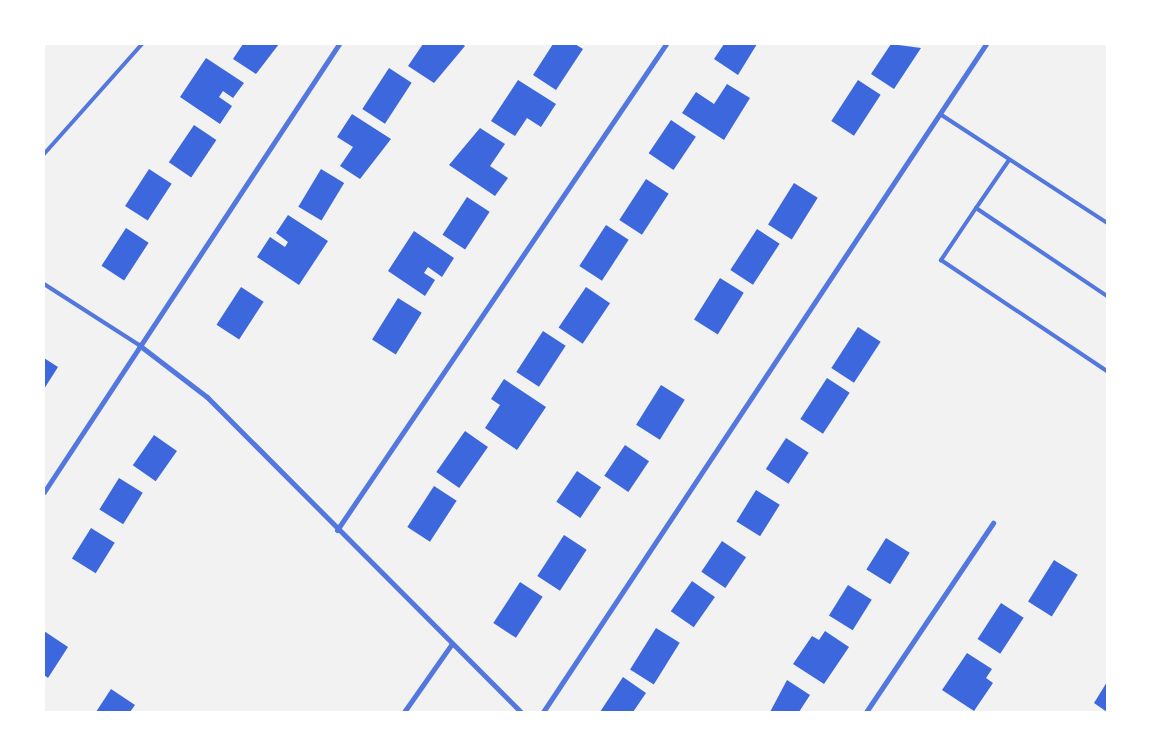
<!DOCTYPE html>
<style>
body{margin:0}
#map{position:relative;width:1151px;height:756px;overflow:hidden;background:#f2f2f2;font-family:"DejaVu Sans",sans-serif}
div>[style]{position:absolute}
.building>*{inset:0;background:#3d67dc;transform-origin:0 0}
.service>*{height:4px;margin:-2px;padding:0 2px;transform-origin:2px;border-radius:2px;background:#5277de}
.minor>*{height:5px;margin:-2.5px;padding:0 2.5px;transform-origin:2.5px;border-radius:2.5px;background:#5277de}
span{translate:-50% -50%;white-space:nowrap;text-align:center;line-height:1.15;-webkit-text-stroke:5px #fff;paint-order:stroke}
.frame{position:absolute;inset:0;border:45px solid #fff;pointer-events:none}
</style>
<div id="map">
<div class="building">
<i style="clip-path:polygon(243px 44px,279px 44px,256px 74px,233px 59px)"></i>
<i style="clip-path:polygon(423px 44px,462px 44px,465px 46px,434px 83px,408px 66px)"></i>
<i style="clip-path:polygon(553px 44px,575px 44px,583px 49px,556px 90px,533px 75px)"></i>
<i style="clip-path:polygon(724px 44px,757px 44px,738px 75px,714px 59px)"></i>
<i style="clip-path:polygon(891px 44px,921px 48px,894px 89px,871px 74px)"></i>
<i style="clip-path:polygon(206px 58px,244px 83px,233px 98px,223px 91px,219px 97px,232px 106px,220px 124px,180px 97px)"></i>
<i style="left:389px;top:68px;width:27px;height:49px;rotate:33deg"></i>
<i style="clip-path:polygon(518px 80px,556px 104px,541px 127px,527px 118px,515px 136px,491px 121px)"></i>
<i style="left:858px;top:80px;width:27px;height:49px;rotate:33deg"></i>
<i style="clip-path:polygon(727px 84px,750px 98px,724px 140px,682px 113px,696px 92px,714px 104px)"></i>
<i style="clip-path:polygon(352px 114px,391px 139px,360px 179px,340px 166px,353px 147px,337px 137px)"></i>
<i style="left:671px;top:120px;width:30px;height:40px;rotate:34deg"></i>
<i style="left:194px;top:125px;width:27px;height:45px;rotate:34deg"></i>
<i style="clip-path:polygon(480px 128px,505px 144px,490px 166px,508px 178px,495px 196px,449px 165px)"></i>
<i style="left:149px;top:169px;width:27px;height:44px;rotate:33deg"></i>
<i style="left:321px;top:169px;width:27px;height:44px;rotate:31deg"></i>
<i style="left:646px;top:179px;width:27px;height:49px;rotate:33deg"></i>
<i style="left:794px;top:183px;width:28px;height:49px;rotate:32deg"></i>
<i style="left:467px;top:197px;width:27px;height:45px;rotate:33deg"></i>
<i style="clip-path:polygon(288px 215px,328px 241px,299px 285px,257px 257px,270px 237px,285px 247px,288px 242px,276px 233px)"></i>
<i style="left:606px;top:225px;width:27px;height:49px;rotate:33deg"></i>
<i style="left:126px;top:228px;width:27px;height:45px;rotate:33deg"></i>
<i style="left:757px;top:229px;width:27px;height:49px;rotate:33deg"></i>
<i style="clip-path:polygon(414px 231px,454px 258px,442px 277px,428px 267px,424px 273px,435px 280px,425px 296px,388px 271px)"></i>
<i style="left:720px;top:278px;width:28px;height:49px;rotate:32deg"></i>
<i style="left:241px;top:287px;width:27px;height:45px;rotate:33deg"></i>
<i style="left:586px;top:287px;width:29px;height:49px;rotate:34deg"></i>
<i style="left:398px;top:298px;width:28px;height:49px;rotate:32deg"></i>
<i style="left:858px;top:327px;width:27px;height:49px;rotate:33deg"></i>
<i style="left:543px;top:331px;width:27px;height:49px;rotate:33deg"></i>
<i style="clip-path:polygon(44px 358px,58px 367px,44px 389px)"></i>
<i style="left:827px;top:378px;width:27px;height:49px;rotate:33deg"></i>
<i style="clip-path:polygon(504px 379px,546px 407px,517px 450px,485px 428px,500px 405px,491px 399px)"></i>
<i style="left:661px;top:385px;width:28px;height:47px;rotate:32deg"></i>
<i style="left:465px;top:431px;width:28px;height:50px;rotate:35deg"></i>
<i style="left:154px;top:435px;width:28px;height:37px;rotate:35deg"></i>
<i style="left:786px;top:438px;width:27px;height:37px;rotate:33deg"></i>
<i style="left:625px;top:445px;width:29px;height:37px;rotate:34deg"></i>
<i style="left:577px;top:471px;width:29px;height:37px;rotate:34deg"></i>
<i style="left:119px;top:478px;width:28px;height:37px;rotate:32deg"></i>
<i style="left:434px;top:486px;width:27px;height:49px;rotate:33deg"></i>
<i style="left:756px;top:490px;width:28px;height:37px;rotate:32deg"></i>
<i style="left:91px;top:528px;width:28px;height:36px;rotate:32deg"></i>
<i style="left:564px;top:535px;width:27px;height:49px;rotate:33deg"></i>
<i style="left:886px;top:538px;width:28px;height:37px;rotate:32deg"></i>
<i style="left:722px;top:541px;width:29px;height:37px;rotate:34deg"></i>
<i style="left:1054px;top:560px;width:28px;height:49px;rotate:32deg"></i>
<i style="left:692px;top:581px;width:28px;height:37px;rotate:35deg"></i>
<i style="left:520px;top:582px;width:27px;height:49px;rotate:33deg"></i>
<i style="left:848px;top:585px;width:28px;height:36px;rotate:32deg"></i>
<i style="left:1001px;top:603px;width:27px;height:43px;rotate:33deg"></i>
<i style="left:656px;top:628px;width:28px;height:49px;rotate:32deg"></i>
<i style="clip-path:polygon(44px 631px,68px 647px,48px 678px,44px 675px)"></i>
<i style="clip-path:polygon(825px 631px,849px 647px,824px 684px,793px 664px,812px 636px,819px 640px)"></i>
<i style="clip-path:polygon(967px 653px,992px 669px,986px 678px,993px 683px,974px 711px,942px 690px)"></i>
<i style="clip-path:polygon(623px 677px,646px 693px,633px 712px,600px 712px)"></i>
<i style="clip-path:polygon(787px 680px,810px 695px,799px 712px,770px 712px)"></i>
<i style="clip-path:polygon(1107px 682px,1107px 712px,1094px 703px)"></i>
<i style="clip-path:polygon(111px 689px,135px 705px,130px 712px,96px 712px)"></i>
</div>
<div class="service">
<i style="left:940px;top:114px;width:199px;rotate:33.1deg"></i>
<i style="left:44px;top:154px;width:147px;rotate:-48.3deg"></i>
<i style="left:1009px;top:160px;width:58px;rotate:124.5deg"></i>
<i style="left:976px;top:208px;width:158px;rotate:33.9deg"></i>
<i style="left:976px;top:208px;width:63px;rotate:123.9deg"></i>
<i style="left:941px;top:260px;width:200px;rotate:33.8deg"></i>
<i style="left:44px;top:284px;width:113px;rotate:32.7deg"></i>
</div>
<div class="minor">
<i style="left:139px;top:345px;width:86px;rotate:37.4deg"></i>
<i style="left:207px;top:397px;width:445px;rotate:45.1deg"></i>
<i style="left:44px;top:492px;width:536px;rotate:-56.64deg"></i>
<i style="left:337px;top:530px;width:587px;rotate:-55.9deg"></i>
<i style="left:404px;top:712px;width:82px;rotate:-55deg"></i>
<i style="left:543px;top:712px;width:802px;rotate:-56.45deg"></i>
<i style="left:866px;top:712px;width:228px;rotate:-56.1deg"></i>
</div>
<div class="frame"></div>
</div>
